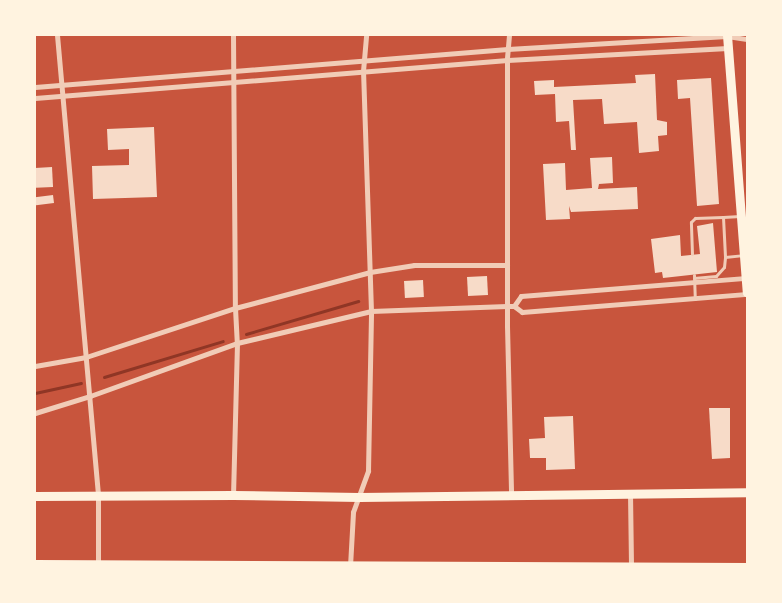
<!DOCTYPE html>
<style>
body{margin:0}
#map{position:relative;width:782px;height:603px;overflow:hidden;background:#c8553d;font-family:Barlow,sans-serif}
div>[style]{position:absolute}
.stream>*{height:3px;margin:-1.5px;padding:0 1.5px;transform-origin:1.5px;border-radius:1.5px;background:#8f3625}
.building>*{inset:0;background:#f7dbc8;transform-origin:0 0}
.service>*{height:3px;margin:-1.5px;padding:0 1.5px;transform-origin:1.5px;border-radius:1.5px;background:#f1ccb7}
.minor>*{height:5px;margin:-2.5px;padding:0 2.5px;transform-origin:2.5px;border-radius:2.5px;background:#f1ccb7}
.secondary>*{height:9px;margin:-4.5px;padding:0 4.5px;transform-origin:4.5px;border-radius:4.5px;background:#fff3e0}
span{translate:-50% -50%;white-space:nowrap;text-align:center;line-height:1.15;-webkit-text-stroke:4px #fff3e0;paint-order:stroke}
.frame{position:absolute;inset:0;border:36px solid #fff3e0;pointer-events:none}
</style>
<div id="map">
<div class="stream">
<i style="left:246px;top:334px;width:117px;rotate:-16.4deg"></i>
<i style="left:104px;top:377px;width:124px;rotate:-16.8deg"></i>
<i style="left:35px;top:393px;width:47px;rotate:-12.3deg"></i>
</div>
<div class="building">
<i style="clip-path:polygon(655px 74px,657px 120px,667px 122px,667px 135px,658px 136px,659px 151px,639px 153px,637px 122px,604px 124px,602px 99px,573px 100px,576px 150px,571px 150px,569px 121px,556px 122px,555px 94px,535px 95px,534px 81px,554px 80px,554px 87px,636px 83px,635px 75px)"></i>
<i style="clip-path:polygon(711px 78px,719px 204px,697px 206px,690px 98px,678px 99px,677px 80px)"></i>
<i style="clip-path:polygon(154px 127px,157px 197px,93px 199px,92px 166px,129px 165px,129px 149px,108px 150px,107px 129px)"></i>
<i style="clip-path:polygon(612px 157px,613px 183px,599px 184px,598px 189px,637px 187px,638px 209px,571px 212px,569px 206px,570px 219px,546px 220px,543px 164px,565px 163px,566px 190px,592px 188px,590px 158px)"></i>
<i style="left:52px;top:167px;width:20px;height:17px;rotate:87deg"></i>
<i style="left:53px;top:195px;width:8px;height:18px;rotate:83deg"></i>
<i style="clip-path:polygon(713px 223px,717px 272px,663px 278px,662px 272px,655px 273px,651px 239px,680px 235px,681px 256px,700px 254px,697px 226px)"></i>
<i style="left:487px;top:276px;width:19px;height:20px;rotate:87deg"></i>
<i style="left:423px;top:280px;width:17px;height:19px;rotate:87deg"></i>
<i style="clip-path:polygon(709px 408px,730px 408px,730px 458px,712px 459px)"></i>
<i style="clip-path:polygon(573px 416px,575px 469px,546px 470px,546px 458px,530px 458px,529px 439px,545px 438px,544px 417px)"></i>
</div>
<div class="service">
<i style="left:740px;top:216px;width:17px;rotate:177deg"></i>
<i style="left:723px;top:217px;width:40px;rotate:87.1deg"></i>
<i style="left:725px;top:257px;width:18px;rotate:-6deg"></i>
<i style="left:692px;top:254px;width:32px;rotate:-92deg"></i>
<i style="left:691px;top:222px;width:6px;rotate:-45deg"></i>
<i style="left:695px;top:218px;width:28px;rotate:-2deg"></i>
<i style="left:694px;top:275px;width:24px;rotate:88deg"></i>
<i style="left:694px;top:278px;width:22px;rotate:-5deg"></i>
<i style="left:716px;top:276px;width:12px;rotate:-48deg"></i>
<i style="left:724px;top:267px;width:10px;rotate:-84deg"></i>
</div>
<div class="minor">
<i style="left:57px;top:35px;width:463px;rotate:84.9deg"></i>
<i style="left:98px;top:496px;width:68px;rotate:90deg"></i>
<i style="left:233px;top:35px;width:273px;rotate:89.6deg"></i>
<i style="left:235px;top:308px;width:35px;rotate:87deg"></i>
<i style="left:237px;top:343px;width:152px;rotate:91.5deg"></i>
<i style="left:509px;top:35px;width:25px;rotate:95deg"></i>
<i style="left:507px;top:60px;width:266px;rotate:90deg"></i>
<i style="left:507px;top:326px;width:168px;rotate:88.6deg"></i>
<i style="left:35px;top:87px;width:474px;rotate:-4.6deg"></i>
<i style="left:507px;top:49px;width:220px;rotate:-3.4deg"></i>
<i style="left:727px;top:36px;width:20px;rotate:9deg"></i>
<i style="left:35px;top:98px;width:474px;rotate:-4.6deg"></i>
<i style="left:507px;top:60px;width:221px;rotate:-3.1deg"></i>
<i style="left:514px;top:306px;width:12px;rotate:-55deg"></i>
<i style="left:521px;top:296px;width:226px;rotate:-4.6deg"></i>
<i style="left:35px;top:366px;width:52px;rotate:-10deg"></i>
<i style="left:86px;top:357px;width:157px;rotate:-18.2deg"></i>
<i style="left:235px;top:308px;width:140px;rotate:-14.9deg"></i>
<i style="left:370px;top:272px;width:45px;rotate:-9deg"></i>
<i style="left:414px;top:265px;width:93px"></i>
<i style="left:35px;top:413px;width:58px;rotate:-17.2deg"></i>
<i style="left:90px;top:396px;width:156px;rotate:-19.8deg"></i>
<i style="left:237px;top:343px;width:138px;rotate:-13.4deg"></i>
<i style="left:371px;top:311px;width:136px;rotate:-2.1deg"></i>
<i style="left:507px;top:306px;width:7px"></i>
<i style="left:514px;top:306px;width:10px;rotate:37deg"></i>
<i style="left:522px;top:312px;width:226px;rotate:-4.6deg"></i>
<i style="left:630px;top:493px;width:75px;rotate:89.2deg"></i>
<i style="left:350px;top:566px;width:54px;rotate:-86.8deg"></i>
<i style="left:353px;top:512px;width:44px;rotate:-69.9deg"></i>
<i style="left:368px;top:471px;width:160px;rotate:-88.9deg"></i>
<i style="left:371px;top:311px;width:240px;rotate:-91.9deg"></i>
<i style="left:363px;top:71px;width:36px;rotate:-85deg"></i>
</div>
<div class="secondary">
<i style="left:727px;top:35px;width:258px;rotate:85.6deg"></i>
<i style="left:35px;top:496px;width:198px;rotate:-0.3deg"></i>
<i style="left:233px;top:495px;width:126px;rotate:0.9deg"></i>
<i style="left:359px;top:497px;width:388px;rotate:-0.7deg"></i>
<i style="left:35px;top:564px;width:712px;rotate:0.24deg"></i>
</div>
<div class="frame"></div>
</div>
